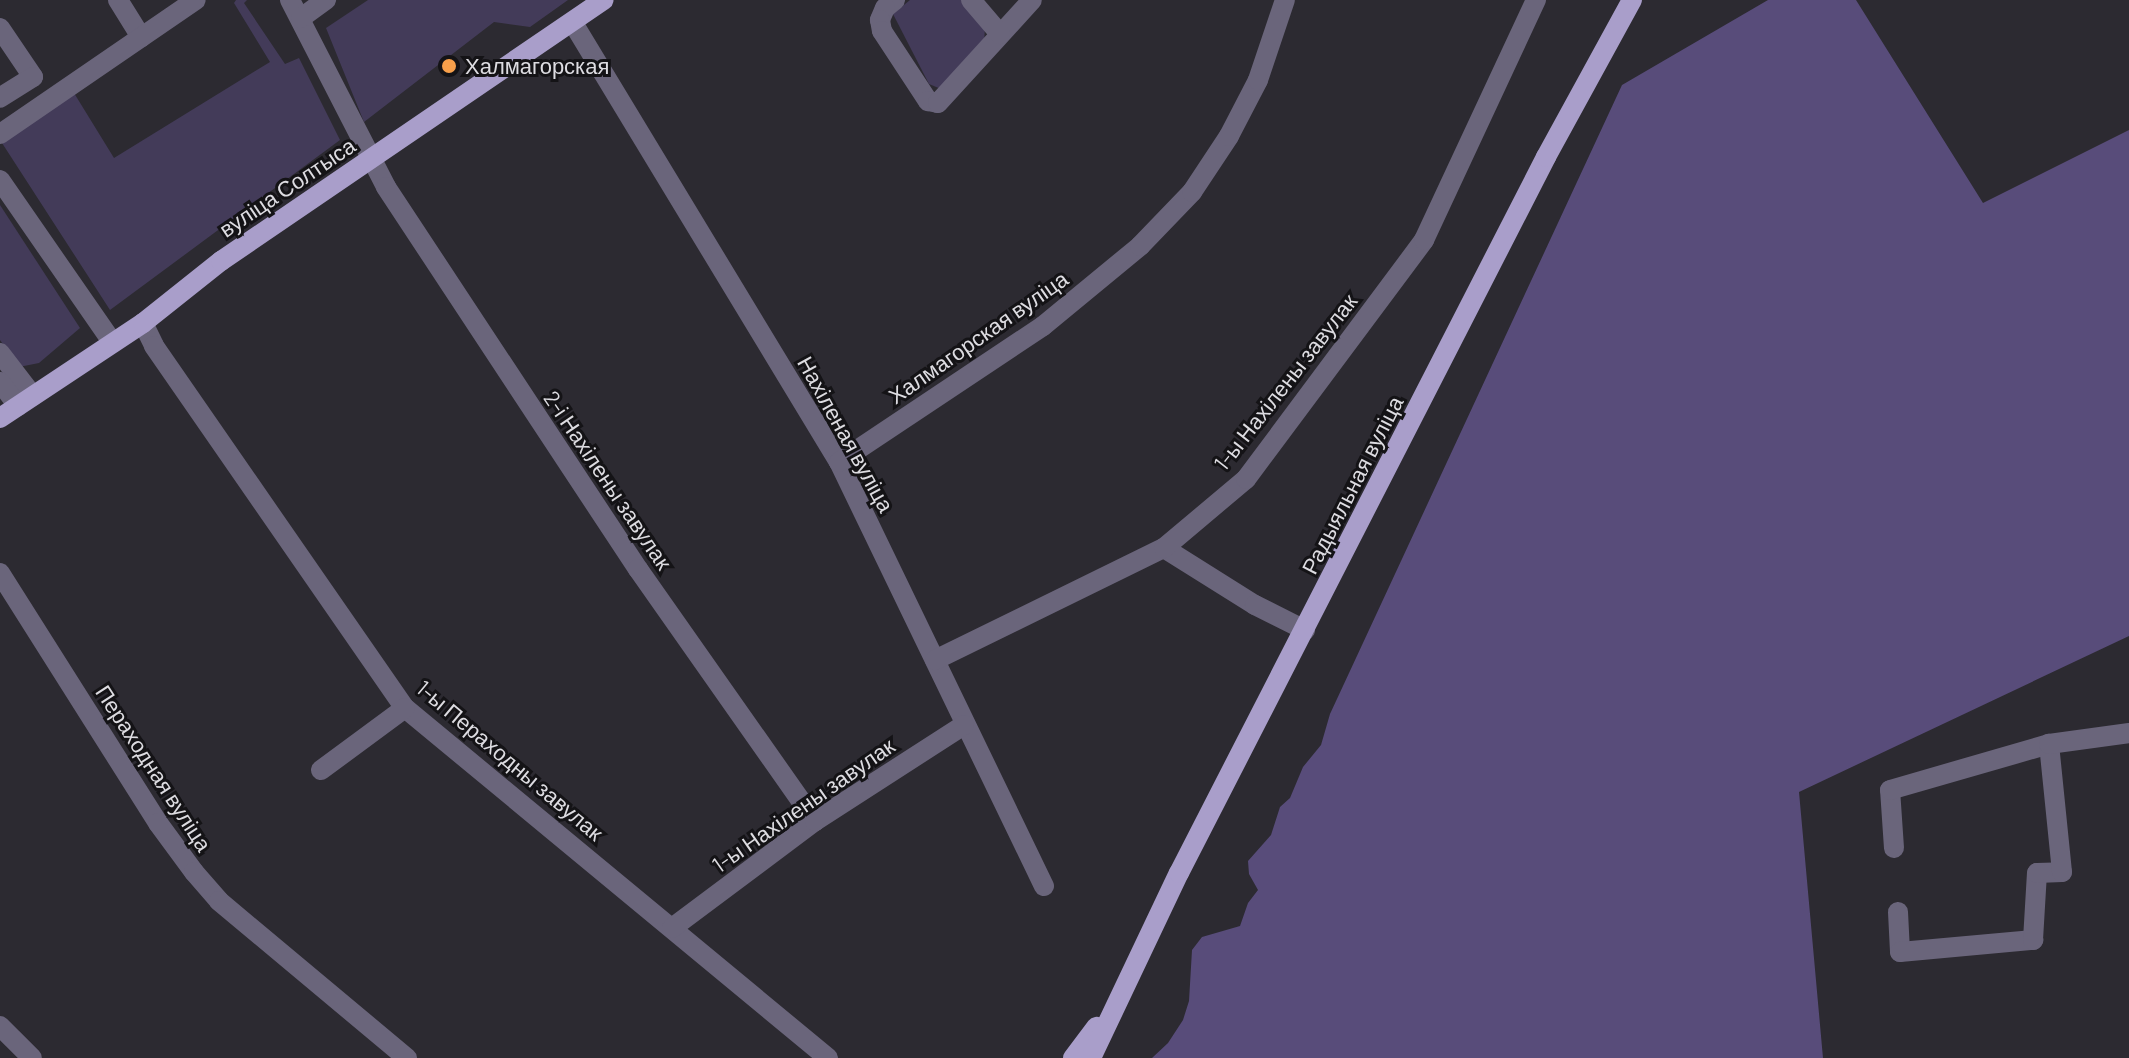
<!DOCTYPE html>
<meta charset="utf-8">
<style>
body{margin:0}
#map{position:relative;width:2129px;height:1058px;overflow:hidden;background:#2c2a31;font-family:Barlow,sans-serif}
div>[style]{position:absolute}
.green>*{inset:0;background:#433b59}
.forest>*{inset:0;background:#584c7a}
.minor>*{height:20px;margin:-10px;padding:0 10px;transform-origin:10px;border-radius:10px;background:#6a657b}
.major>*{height:20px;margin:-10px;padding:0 10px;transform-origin:10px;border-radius:10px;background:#a99eca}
.dots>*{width:22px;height:22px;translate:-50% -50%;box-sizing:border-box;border:4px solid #141316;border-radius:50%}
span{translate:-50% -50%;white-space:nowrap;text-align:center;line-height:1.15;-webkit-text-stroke:6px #141316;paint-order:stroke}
.poi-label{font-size:22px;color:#dddce1}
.left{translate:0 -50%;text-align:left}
.street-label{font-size:22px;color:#dddce1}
</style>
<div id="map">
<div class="green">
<i style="clip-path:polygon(236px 0,247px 0,244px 3px,285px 64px,299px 58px,340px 140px,110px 310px,2px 143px,74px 93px,114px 158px,270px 62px,234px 3px)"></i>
<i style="clip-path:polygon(368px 0,568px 0,530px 27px,494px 22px,364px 122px,326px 28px)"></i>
<i style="clip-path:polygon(910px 0,963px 0,985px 25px,984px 45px,941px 89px,929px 84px,893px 14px)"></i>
<i style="clip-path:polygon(0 205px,80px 328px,39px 363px,19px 367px,0 340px)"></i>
</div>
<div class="forest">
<i style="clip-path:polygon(1768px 0,1856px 0,1983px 203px,2129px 130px,2129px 636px,1799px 792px,1823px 1058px,1152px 1058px,1168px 1043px,1183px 1020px,1189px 1001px,1192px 950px,1202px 937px,1240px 926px,1248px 903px,1258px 890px,1249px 874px,1248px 861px,1271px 835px,1280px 807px,1290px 798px,1303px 767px,1321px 745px,1330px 714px,1622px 85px)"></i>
</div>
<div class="minor">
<i style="left:118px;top:0;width:44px;rotate:58.1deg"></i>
<i style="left:290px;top:0;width:210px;rotate:62.8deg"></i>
<i style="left:386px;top:187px;width:458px;rotate:56.6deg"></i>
<i style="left:638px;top:569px;width:308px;rotate:54.9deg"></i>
<i style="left:895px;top:0;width:13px;rotate:141deg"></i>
<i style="left:885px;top:8px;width:13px;rotate:113deg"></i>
<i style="left:880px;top:20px;width:11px;rotate:80deg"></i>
<i style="left:882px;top:31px;width:84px;rotate:56.7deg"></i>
<i style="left:928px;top:101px;width:10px;rotate:11deg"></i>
<i style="left:938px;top:103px;width:139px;rotate:-47.6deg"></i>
<i style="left:971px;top:0;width:45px;rotate:49.5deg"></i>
<i style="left:301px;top:18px;width:31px;rotate:-36deg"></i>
<i style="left:573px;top:23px;width:513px;rotate:58.79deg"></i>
<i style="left:839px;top:462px;width:471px;rotate:64.2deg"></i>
<i style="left:0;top:28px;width:59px;rotate:56deg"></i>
<i style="left:33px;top:77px;width:39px;rotate:148deg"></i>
<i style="left:0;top:134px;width:237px;rotate:-34.4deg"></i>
<i style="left:0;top:180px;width:198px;rotate:55.3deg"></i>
<i style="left:143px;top:323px;width:25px;rotate:64deg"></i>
<i style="left:154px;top:346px;width:441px;rotate:55.3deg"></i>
<i style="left:405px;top:708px;width:549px;rotate:39.61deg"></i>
<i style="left:0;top:353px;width:54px;rotate:52.5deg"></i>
<i style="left:0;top:382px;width:30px;rotate:53deg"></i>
<i style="left:839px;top:462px;width:245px;rotate:-33.7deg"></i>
<i style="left:1043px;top:326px;width:126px;rotate:-39.5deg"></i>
<i style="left:1140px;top:246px;width:75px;rotate:-46.1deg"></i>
<i style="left:1192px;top:192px;width:67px;rotate:-56.5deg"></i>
<i style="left:1229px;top:136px;width:63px;rotate:-62.6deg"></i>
<i style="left:1258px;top:80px;width:84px;rotate:-71.4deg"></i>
<i style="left:1164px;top:548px;width:107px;rotate:32.1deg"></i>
<i style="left:1255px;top:605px;width:56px;rotate:26.6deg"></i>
<i style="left:0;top:573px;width:296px;rotate:57.7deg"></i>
<i style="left:158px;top:823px;width:61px;rotate:53.7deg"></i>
<i style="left:194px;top:872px;width:38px;rotate:49deg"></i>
<i style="left:219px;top:901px;width:245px;rotate:39.9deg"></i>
<i style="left:935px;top:660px;width:255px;rotate:-26.1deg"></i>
<i style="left:1164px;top:548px;width:107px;rotate:-40.1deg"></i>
<i style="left:1246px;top:479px;width:298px;rotate:-53.3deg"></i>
<i style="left:1424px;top:240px;width:265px;rotate:-65deg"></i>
<i style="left:321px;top:770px;width:104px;rotate:-36.4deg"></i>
<i style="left:1894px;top:848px;width:58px;rotate:-93.9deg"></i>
<i style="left:1890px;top:790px;width:166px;rotate:-16.1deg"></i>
<i style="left:1898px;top:912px;width:40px;rotate:87.1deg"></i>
<i style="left:1900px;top:952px;width:134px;rotate:-5.2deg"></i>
<i style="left:2033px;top:940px;width:67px;rotate:-86.6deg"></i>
<i style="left:2037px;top:873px;width:25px;rotate:-2deg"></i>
<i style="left:2062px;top:872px;width:129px;rotate:-95.8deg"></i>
<i style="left:2049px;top:744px;width:81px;rotate:-7.8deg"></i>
<i style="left:672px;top:928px;width:179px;rotate:-36.8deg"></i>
<i style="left:815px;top:821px;width:177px;rotate:-32.8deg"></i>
<i style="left:0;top:1026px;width:45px;rotate:45deg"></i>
</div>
<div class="major">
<i style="left:0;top:418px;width:172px;rotate:-33.6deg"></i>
<i style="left:143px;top:323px;width:100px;rotate:-38.5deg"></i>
<i style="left:221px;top:261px;width:463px;rotate:-34.3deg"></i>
<i style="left:1073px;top:1058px;width:39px;rotate:-53deg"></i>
<i style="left:1091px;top:1058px;width:205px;rotate:-64.6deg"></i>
<i style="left:1179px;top:873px;width:805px;rotate:-62.86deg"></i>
<i style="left:1546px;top:157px;width:179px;rotate:-61.3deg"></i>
</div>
<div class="dots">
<i style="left:449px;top:66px;background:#f8a04b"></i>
</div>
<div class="poi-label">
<span class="left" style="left:465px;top:66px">Халмагорская</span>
</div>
<div class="street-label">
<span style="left:287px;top:187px;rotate:-34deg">вуліца Солтыса</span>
<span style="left:978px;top:337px;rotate:-35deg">Халмагорская вуліца</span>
<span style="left:1285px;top:382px;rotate:-52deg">1-ы Нахілены завулак</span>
<span style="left:846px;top:434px;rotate:61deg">Нахіленая вуліца</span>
<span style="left:608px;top:480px;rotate:56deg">2-і Нахілены завулак</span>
<span style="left:1352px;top:485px;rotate:-63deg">Радыяльная вуліца</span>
<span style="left:510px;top:760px;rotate:40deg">1-ы Пераходны завулак</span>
<span style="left:154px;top:768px;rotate:57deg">Пераходная вуліца</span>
<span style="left:803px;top:805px;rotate:-35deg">1-ы Нахілены завулак</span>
</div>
</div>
